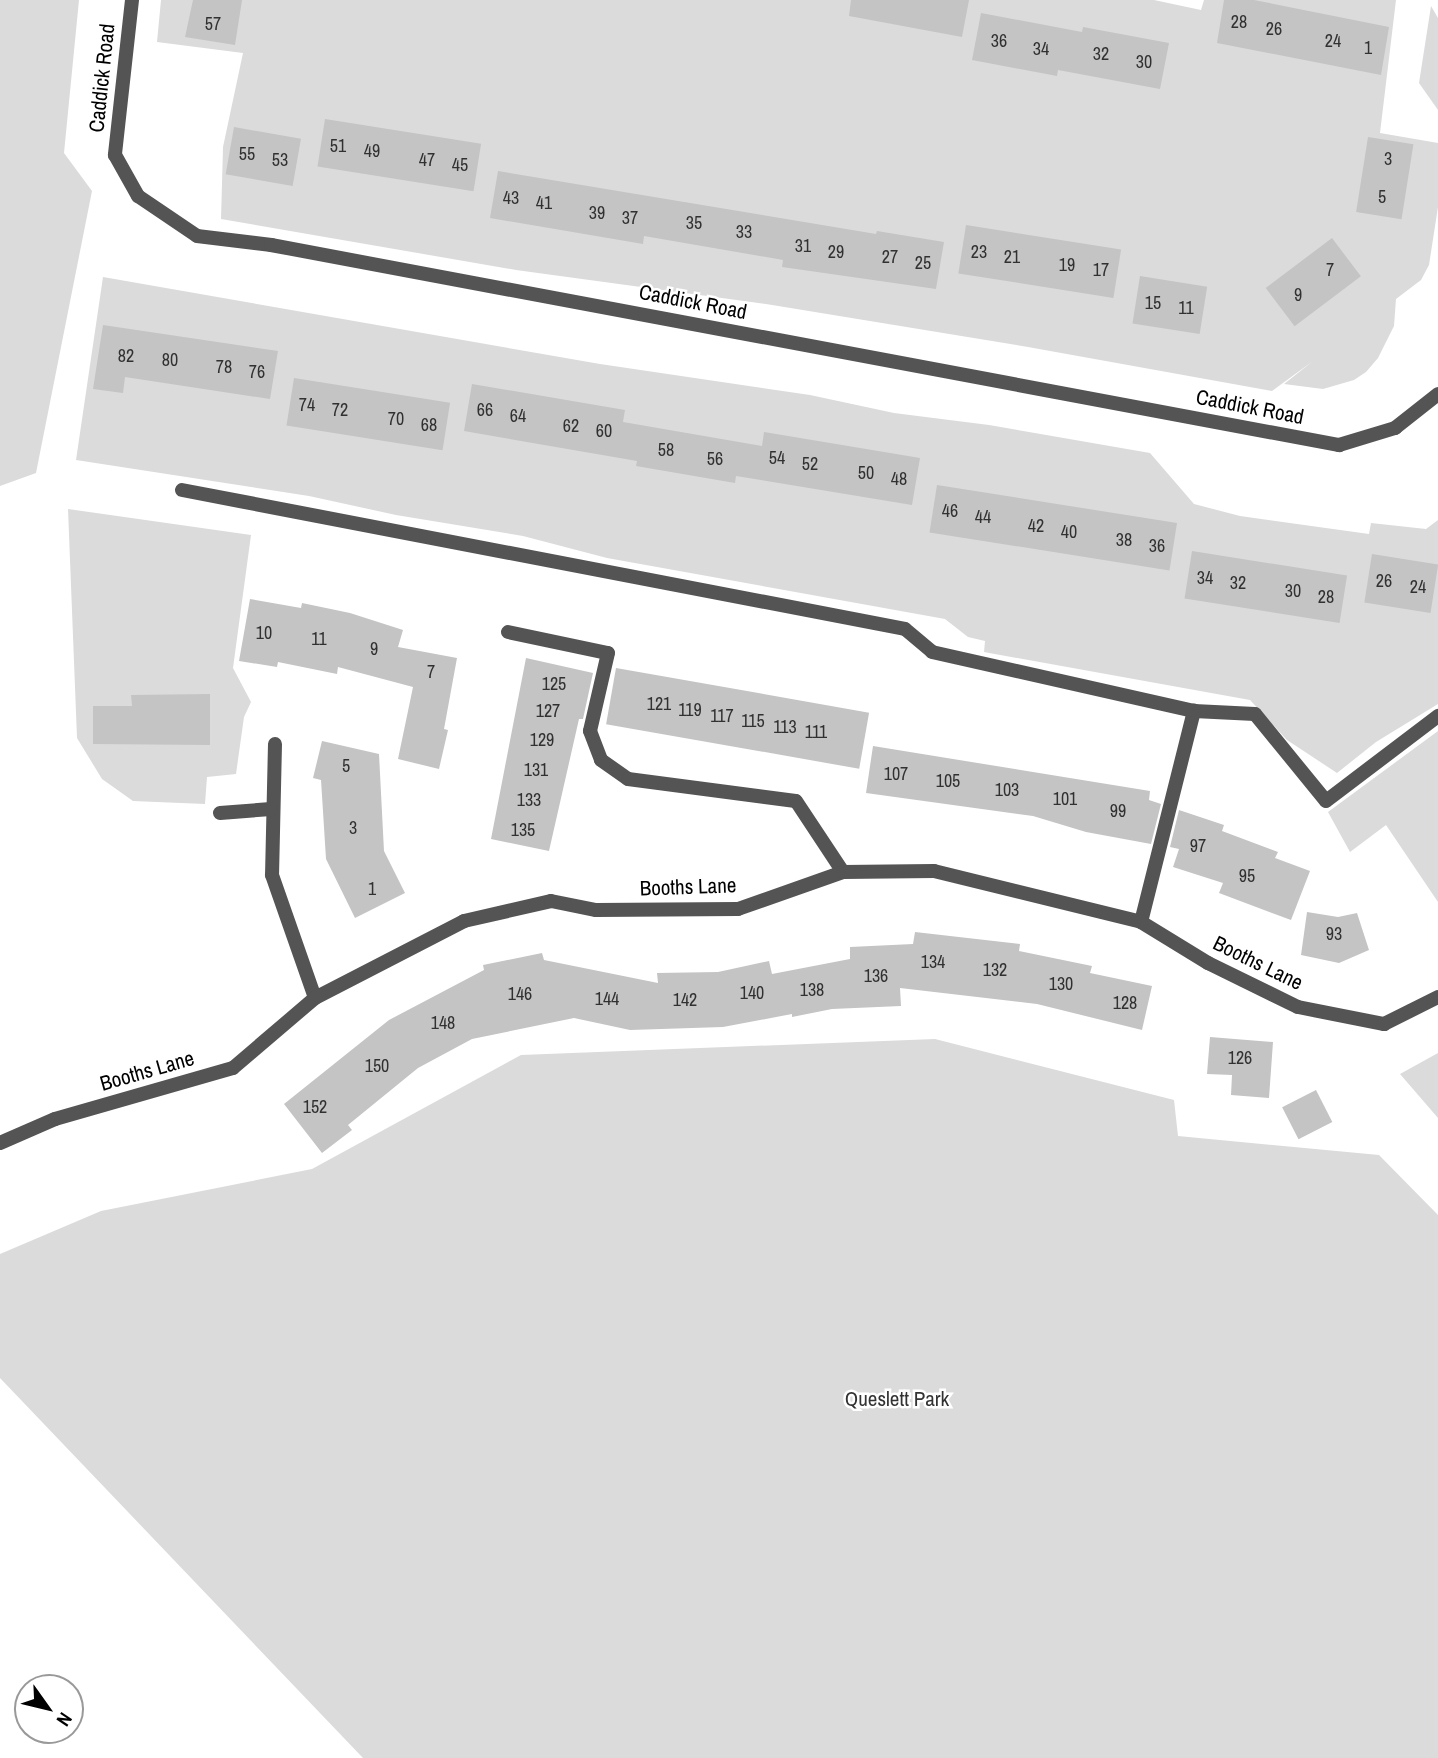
<!DOCTYPE html>
<style>
body{margin:0}
#map{position:relative;width:1438px;height:1758px;overflow:hidden;background:#fff;font-family:"Archivo Narrow",sans-serif}
div>[style]{position:absolute}
.green>*{inset:0;background:#dbdbdb}
.building>*{inset:0;background:#c4c4c4;transform-origin:0 0}
.service>*{height:14px;margin:-7px;padding:0 7px;transform-origin:7px;border-radius:7px;background:#545454}
.minor>*{height:14px;margin:-7px;padding:0 7px;transform-origin:7px;border-radius:7px;background:#545454}
span{translate:-50% -50%;white-space:nowrap;text-align:center;line-height:1.15;-webkit-text-stroke:5px #fff;paint-order:stroke}
.number-label{font-size:18px;color:#313131}
.number-label span{-webkit-text-stroke-width:0}
.street-label{font-size:21px;color:#000}
.park-label{font-size:21px;color:#323232}
.north{position:absolute;left:14px;top:1674px;width:70px;height:70px;box-sizing:border-box;background:#fff;border:2px solid #999;border-radius:50%;rotate:124deg;font-size:19px;font-weight:700;line-height:28px;text-align:center;color:#000}
.north::after{content:'';display:block;margin:auto;width:24px;height:32px;background:#000;clip-path:polygon(50% 0,100% 100%,50% 72%,0 100%)}
</style>
<div id="map">
<div class="green">
<i style="clip-path:polygon(0 0,79px 0,64px 153px,92px 191px,36px 473px,0 486px)"></i>
<i style="clip-path:polygon(161px 0,1154px 0,1201px 10px,1204px 0,1396px 0,1380px 133px,1438px 143px,1438px 207px,1429px 265px,1421px 280px,1396px 299px,1394px 326px,1378px 358px,1366px 372px,1354px 380px,1323px 389px,1284px 384px,1313px 361px,1272px 391px,1028px 347px,766px 304px,516px 270px,221px 219px,223px 147px,243px 53px,157px 42px)"></i>
<i style="clip-path:polygon(1431px 6px,1438px 18px,1438px 110px,1419px 83px)"></i>
<i style="clip-path:polygon(103px 277px,600px 364px,810px 395px,894px 413px,989px 425px,1150px 453px,1194px 504px,1240px 516px,1369px 534px,1371px 523px,1426px 529px,1438px 520px,1438px 704px,1376px 742px,1337px 773px,1287px 740px,1250px 700px,984px 652px,985px 641px,968px 637px,945px 619px,607px 558px,523px 536px,396px 515px,309px 496px,76px 460px)"></i>
<i style="clip-path:polygon(68px 509px,251px 535px,233px 668px,251px 702px,244px 717px,236px 774px,207px 777px,205px 804px,133px 801px,102px 779px,77px 738px)"></i>
<i style="clip-path:polygon(1438px 731px,1438px 902px,1386px 825px,1350px 852px,1328px 812px)"></i>
<i style="clip-path:polygon(935px 1039px,1174px 1100px,1178px 1136px,1379px 1155px,1438px 1215px,1438px 1758px,363px 1758px,0 1378px,0 1254px,101px 1211px,312px 1169px,521px 1055px)"></i>
<i style="clip-path:polygon(1438px 1053px,1438px 1118px,1400px 1074px)"></i>
</div>
<div class="building">
<i style="clip-path:polygon(193px 0,242px 0,235px 45px,185px 37px)"></i>
<i style="clip-path:polygon(851px 0,969px 0,962px 37px,849px 16px)"></i>
<i style="clip-path:polygon(1224px 0,1254px 0,1389px 27px,1381px 75px,1217px 43px)"></i>
<i style="clip-path:polygon(981px 13px,1082px 32px,1083px 27px,1169px 43px,1160px 89px,1058px 70px,1057px 76px,972px 60px)"></i>
<i style="left:325px;top:119px;width:158px;height:48px;rotate:9deg"></i>
<i style="left:234px;top:127px;width:68px;height:48px;rotate:10deg"></i>
<i style="left:1368px;top:137px;width:46px;height:76px;rotate:9deg"></i>
<i style="clip-path:polygon(498px 171px,876px 234px,877px 231px,944px 242px,936px 289px,782px 267px,783px 260px,644px 236px,643px 244px,490px 218px)"></i>
<i style="left:966px;top:225px;width:157px;height:49px;rotate:9deg"></i>
<i style="left:1332px;top:238px;width:48px;height:83px;rotate:53deg"></i>
<i style="left:1140px;top:276px;width:68px;height:48px;rotate:9deg"></i>
<i style="clip-path:polygon(103px 325px,278px 351px,270px 399px,125px 377px,123px 393px,93px 389px)"></i>
<i style="left:294px;top:378px;width:158px;height:48px;rotate:9deg"></i>
<i style="clip-path:polygon(472px 384px,625px 410px,623px 422px,762px 446px,764px 432px,920px 458px,912px 505px,736px 476px,735px 483px,636px 466px,637px 461px,464px 431px)"></i>
<i style="left:937px;top:485px;width:243px;height:48px;rotate:9deg"></i>
<i style="left:1192px;top:551px;width:157px;height:48px;rotate:9deg"></i>
<i style="left:1372px;top:554px;width:67px;height:49px;rotate:9deg"></i>
<i style="clip-path:polygon(250px 599px,301px 608px,302px 603px,350px 613px,403px 630px,398px 647px,457px 658px,444px 729px,448px 730px,439px 769px,398px 759px,413px 687px,338px 667px,337px 674px,278px 662px,277px 667px,239px 661px)"></i>
<i style="clip-path:polygon(526px 658px,593px 673px,583px 719px,579px 719px,549px 851px,491px 839px)"></i>
<i style="left:616px;top:668px;width:257px;height:57px;rotate:10deg"></i>
<i style="clip-path:polygon(210px 694px,210px 745px,93px 744px,93px 706px,132px 706px,131px 695px)"></i>
<i style="clip-path:polygon(322px 741px,379px 754px,384px 851px,405px 893px,355px 918px,326px 859px,321px 780px,313px 778px)"></i>
<i style="clip-path:polygon(873px 746px,1150px 791px,1149px 800px,1161px 804px,1151px 844px,1086px 832px,1033px 816px,866px 793px)"></i>
<i style="clip-path:polygon(1179px 810px,1224px 825px,1222px 831px,1278px 852px,1275px 858px,1310px 871px,1291px 920px,1219px 893px,1223px 883px,1173px 867px,1179px 849px,1170px 847px)"></i>
<i style="clip-path:polygon(1307px 912px,1338px 917px,1357px 913px,1369px 950px,1339px 963px,1301px 955px)"></i>
<i style="clip-path:polygon(915px 932px,1020px 944px,1019px 951px,1092px 966px,1090px 973px,1152px 986px,1142px 1030px,1037px 1004px,900px 988px,901px 1006px,832px 1009px,792px 1017px,792px 1014px,723px 1027px,630px 1030px,574px 1018px,472px 1039px,418px 1068px,348px 1125px,352px 1130px,322px 1153px,284px 1104px,389px 1020px,484px 970px,483px 965px,542px 953px,544px 960px,658px 983px,657px 973px,718px 972px,769px 961px,772px 974px,850px 959px,850px 947px,913px 944px)"></i>
<i style="clip-path:polygon(1210px 1037px,1273px 1042px,1269px 1098px,1231px 1095px,1232px 1075px,1207px 1074px)"></i>
<i style="left:1316px;top:1090px;width:36px;height:38px;rotate:63deg"></i>
</div>
<div class="service">
<i style="left:182px;top:490px;width:736px;rotate:10.88deg"></i>
<i style="left:905px;top:629px;width:35px;rotate:40deg"></i>
<i style="left:932px;top:652px;width:269px;rotate:12.7deg"></i>
<i style="left:1194px;top:711px;width:61px;rotate:2.8deg"></i>
<i style="left:1255px;top:714px;width:112px;rotate:50.8deg"></i>
<i style="left:1326px;top:801px;width:141px;rotate:-37.2deg"></i>
<i style="left:508px;top:632px;width:102px;rotate:11.9deg"></i>
<i style="left:608px;top:653px;width:80px;rotate:103deg"></i>
<i style="left:590px;top:731px;width:31px;rotate:69deg"></i>
<i style="left:601px;top:760px;width:33px;rotate:35deg"></i>
<i style="left:628px;top:779px;width:169px;rotate:7.5deg"></i>
<i style="left:796px;top:801px;width:85px;rotate:56.5deg"></i>
<i style="left:1141px;top:922px;width:218px;rotate:-75.9deg"></i>
</div>
<div class="minor">
<i style="left:132px;top:0;width:156px;rotate:96.3deg"></i>
<i style="left:115px;top:155px;width:47px;rotate:60.7deg"></i>
<i style="left:138px;top:196px;width:71px;rotate:34.1deg"></i>
<i style="left:197px;top:236px;width:75px;rotate:6.9deg"></i>
<i style="left:271px;top:245px;width:1087px;rotate:10.61deg"></i>
<i style="left:1339px;top:445px;width:59px;rotate:-16.9deg"></i>
<i style="left:1395px;top:428px;width:55px;rotate:-38.3deg"></i>
<i style="left:275px;top:744px;width:131px;rotate:91.3deg"></i>
<i style="left:272px;top:875px;width:130px;rotate:70.7deg"></i>
<i style="left:220px;top:813px;width:51px;rotate:-4.5deg"></i>
<i style="left:0;top:1143px;width:60px;rotate:-23.6deg"></i>
<i style="left:55px;top:1119px;width:185px;rotate:-16deg"></i>
<i style="left:233px;top:1068px;width:108px;rotate:-40.5deg"></i>
<i style="left:315px;top:998px;width:168px;rotate:-27.3deg"></i>
<i style="left:464px;top:921px;width:89px;rotate:-12.9deg"></i>
<i style="left:551px;top:901px;width:46px;rotate:11.3deg"></i>
<i style="left:596px;top:910px;width:142px;rotate:-0.4deg"></i>
<i style="left:738px;top:909px;width:111px;rotate:-19.4deg"></i>
<i style="left:843px;top:872px;width:91px;rotate:-0.6deg"></i>
<i style="left:934px;top:871px;width:213px;rotate:13.8deg"></i>
<i style="left:1141px;top:922px;width:79px;rotate:31.5deg"></i>
<i style="left:1208px;top:963px;width:100px;rotate:26.1deg"></i>
<i style="left:1298px;top:1007px;width:88px;rotate:11.2deg"></i>
<i style="left:1384px;top:1024px;width:60px;rotate:-26.6deg"></i>
</div>
<div class="number-label">
<span style="left:1239px;top:22px">28</span>
<span style="left:213px;top:24px">57</span>
<span style="left:1274px;top:29px">26</span>
<span style="left:999px;top:41px">36</span>
<span style="left:1333px;top:41px">24</span>
<span style="left:1368px;top:48px">1</span>
<span style="left:1041px;top:49px">34</span>
<span style="left:1101px;top:54px">32</span>
<span style="left:1144px;top:62px">30</span>
<span style="left:338px;top:146px">51</span>
<span style="left:372px;top:151px">49</span>
<span style="left:247px;top:154px">55</span>
<span style="left:1388px;top:159px">3</span>
<span style="left:280px;top:160px">53</span>
<span style="left:427px;top:160px">47</span>
<span style="left:460px;top:165px">45</span>
<span style="left:1382px;top:197px">5</span>
<span style="left:511px;top:198px">43</span>
<span style="left:544px;top:203px">41</span>
<span style="left:597px;top:213px">39</span>
<span style="left:630px;top:218px">37</span>
<span style="left:694px;top:223px">35</span>
<span style="left:744px;top:232px">33</span>
<span style="left:803px;top:246px">31</span>
<span style="left:836px;top:252px">29</span>
<span style="left:979px;top:252px">23</span>
<span style="left:890px;top:257px">27</span>
<span style="left:1012px;top:257px">21</span>
<span style="left:923px;top:263px">25</span>
<span style="left:1067px;top:265px">19</span>
<span style="left:1101px;top:270px">17</span>
<span style="left:1330px;top:270px">7</span>
<span style="left:1298px;top:295px">9</span>
<span style="left:1153px;top:303px">15</span>
<span style="left:1186px;top:308px">11</span>
<span style="left:126px;top:356px">82</span>
<span style="left:170px;top:360px">80</span>
<span style="left:224px;top:367px">78</span>
<span style="left:257px;top:372px">76</span>
<span style="left:307px;top:405px">74</span>
<span style="left:340px;top:410px">72</span>
<span style="left:485px;top:410px">66</span>
<span style="left:518px;top:416px">64</span>
<span style="left:396px;top:419px">70</span>
<span style="left:429px;top:425px">68</span>
<span style="left:571px;top:426px">62</span>
<span style="left:604px;top:431px">60</span>
<span style="left:666px;top:450px">58</span>
<span style="left:777px;top:458px">54</span>
<span style="left:715px;top:459px">56</span>
<span style="left:810px;top:464px">52</span>
<span style="left:866px;top:473px">50</span>
<span style="left:899px;top:479px">48</span>
<span style="left:950px;top:511px">46</span>
<span style="left:983px;top:517px">44</span>
<span style="left:1036px;top:526px">42</span>
<span style="left:1069px;top:532px">40</span>
<span style="left:1124px;top:540px">38</span>
<span style="left:1157px;top:546px">36</span>
<span style="left:1205px;top:578px">34</span>
<span style="left:1384px;top:581px">26</span>
<span style="left:1238px;top:583px">32</span>
<span style="left:1418px;top:587px">24</span>
<span style="left:1293px;top:591px">30</span>
<span style="left:1326px;top:597px">28</span>
<span style="left:264px;top:633px">10</span>
<span style="left:319px;top:639px">11</span>
<span style="left:374px;top:649px">9</span>
<span style="left:431px;top:672px">7</span>
<span style="left:554px;top:684px">125</span>
<span style="left:659px;top:704px">121</span>
<span style="left:690px;top:710px">119</span>
<span style="left:548px;top:711px">127</span>
<span style="left:722px;top:716px">117</span>
<span style="left:753px;top:721px">115</span>
<span style="left:785px;top:727px">113</span>
<span style="left:816px;top:732px">111</span>
<span style="left:542px;top:740px">129</span>
<span style="left:346px;top:766px">5</span>
<span style="left:536px;top:770px">131</span>
<span style="left:896px;top:774px">107</span>
<span style="left:948px;top:781px">105</span>
<span style="left:1007px;top:790px">103</span>
<span style="left:1065px;top:799px">101</span>
<span style="left:529px;top:800px">133</span>
<span style="left:1118px;top:811px">99</span>
<span style="left:353px;top:828px">3</span>
<span style="left:523px;top:830px">135</span>
<span style="left:1198px;top:846px">97</span>
<span style="left:1247px;top:876px">95</span>
<span style="left:372px;top:889px">1</span>
<span style="left:1334px;top:934px">93</span>
<span style="left:933px;top:962px">134</span>
<span style="left:995px;top:970px">132</span>
<span style="left:876px;top:976px">136</span>
<span style="left:1061px;top:984px">130</span>
<span style="left:812px;top:990px">138</span>
<span style="left:752px;top:993px">140</span>
<span style="left:520px;top:994px">146</span>
<span style="left:607px;top:999px">144</span>
<span style="left:685px;top:1000px">142</span>
<span style="left:1125px;top:1003px">128</span>
<span style="left:443px;top:1023px">148</span>
<span style="left:1240px;top:1058px">126</span>
<span style="left:377px;top:1066px">150</span>
<span style="left:315px;top:1107px">152</span>
</div>
<div class="street-label">
<span style="left:102px;top:78px;rotate:-84deg">Caddick Road</span>
<span style="left:693px;top:302px;rotate:11deg">Caddick Road</span>
<span style="left:1250px;top:407px;rotate:11deg">Caddick Road</span>
<span style="left:688px;top:887px;rotate:-2deg">Booths Lane</span>
<span style="left:1258px;top:963px;rotate:26deg">Booths Lane</span>
<span style="left:147px;top:1071px;rotate:-16deg">Booths Lane</span>
</div>
<div class="park-label">
<span style="left:897px;top:1399px">Queslett Park</span>
</div>
<div class="north">N</div>
</div>
